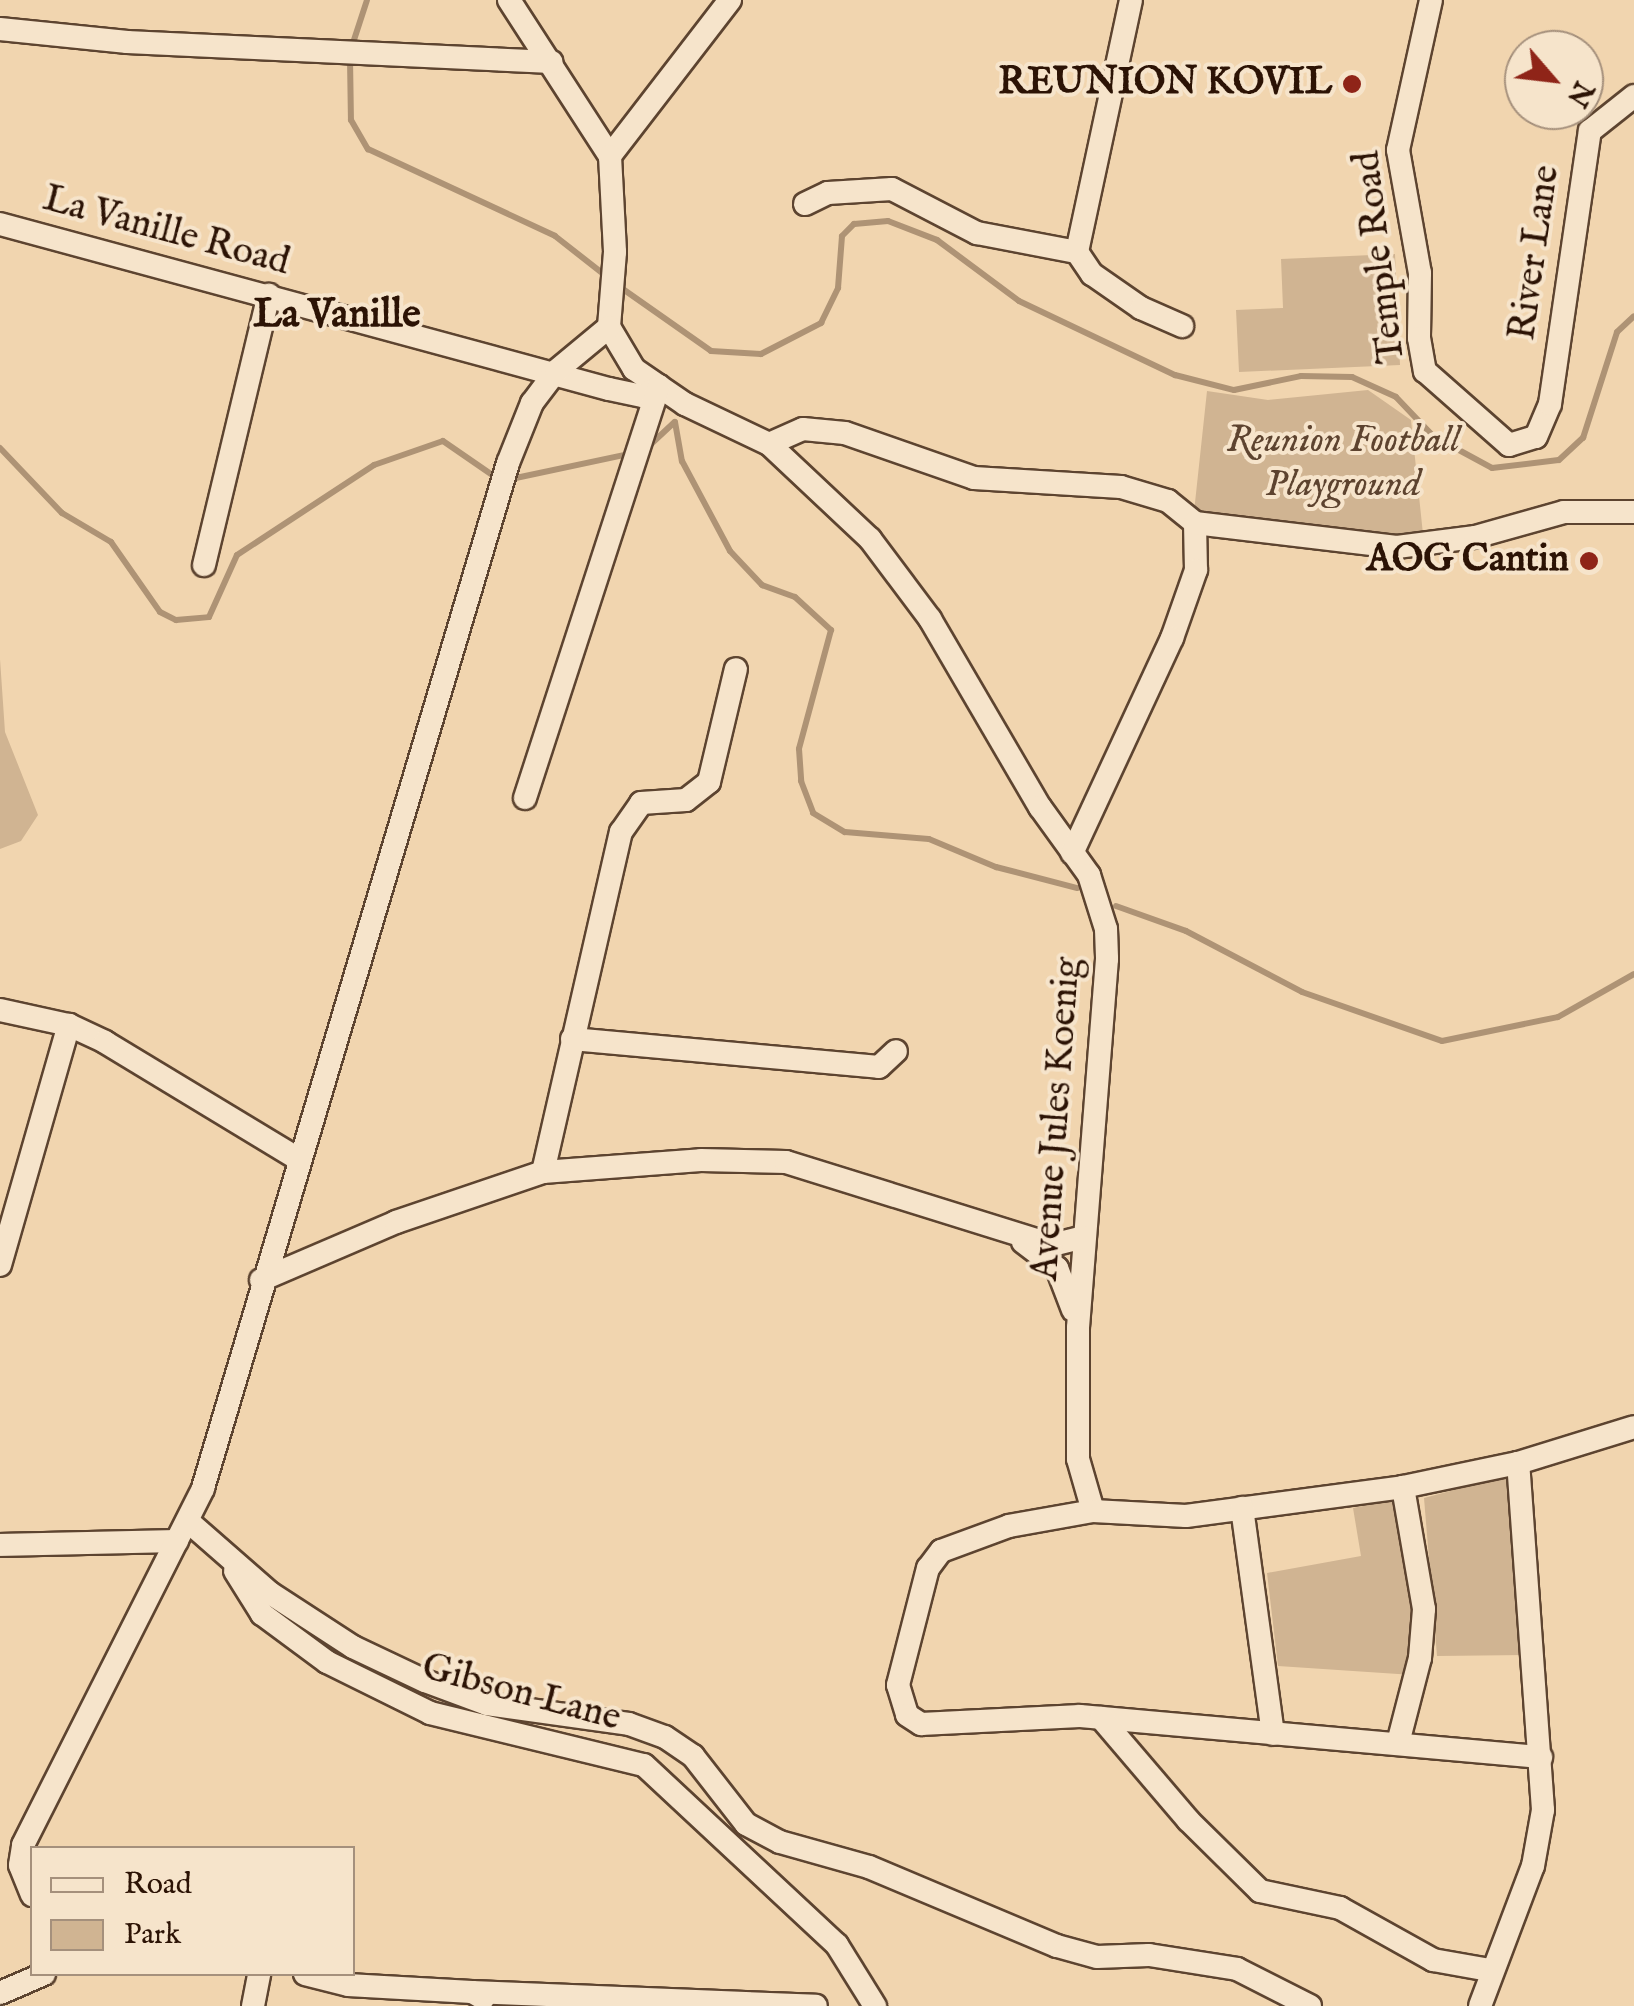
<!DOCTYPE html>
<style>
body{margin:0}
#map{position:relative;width:1634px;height:2006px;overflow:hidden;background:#f1d5af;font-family:"IM FELL English",serif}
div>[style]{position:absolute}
.green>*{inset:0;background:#d0b492}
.stream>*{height:6px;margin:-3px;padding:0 3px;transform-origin:3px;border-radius:3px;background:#ae9375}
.roads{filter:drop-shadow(2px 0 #5d4430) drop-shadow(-2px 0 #5d4430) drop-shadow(0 2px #5d4430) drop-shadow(0 -2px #5d4430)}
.minor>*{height:22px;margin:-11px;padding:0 11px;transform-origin:11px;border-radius:11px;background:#f6e4cb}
.dots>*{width:28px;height:28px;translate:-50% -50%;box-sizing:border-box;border:5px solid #f6e4cb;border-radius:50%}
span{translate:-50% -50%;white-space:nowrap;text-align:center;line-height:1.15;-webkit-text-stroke:8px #f6e4cb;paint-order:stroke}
.poi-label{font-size:38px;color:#2c1305;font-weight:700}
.right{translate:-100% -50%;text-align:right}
.street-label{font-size:38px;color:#2c1305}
.park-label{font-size:38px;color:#5d432f;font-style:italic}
.neighbourhood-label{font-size:40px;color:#2c1305;font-weight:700}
.legend{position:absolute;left:30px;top:1846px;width:325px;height:130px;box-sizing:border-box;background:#f6e4cb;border:2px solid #a5907c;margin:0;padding:12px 18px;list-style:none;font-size:30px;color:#2c1305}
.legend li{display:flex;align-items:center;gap:20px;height:50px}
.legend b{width:50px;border:2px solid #a5907c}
.north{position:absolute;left:1504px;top:30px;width:100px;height:100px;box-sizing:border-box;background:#f6e4cb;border:2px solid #a5907c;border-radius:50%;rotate:118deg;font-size:28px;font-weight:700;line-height:40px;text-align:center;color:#2c1305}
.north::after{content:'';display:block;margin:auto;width:35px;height:45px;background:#8f2418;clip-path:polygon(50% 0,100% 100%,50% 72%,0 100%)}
</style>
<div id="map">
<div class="green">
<i style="clip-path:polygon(1395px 254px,1400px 365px,1239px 372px,1236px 310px,1283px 308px,1281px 259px)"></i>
<i style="clip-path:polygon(1368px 390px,1411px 420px,1423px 534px,1397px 539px,1194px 512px,1207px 391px,1268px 400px)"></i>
<i style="clip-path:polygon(0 659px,5px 732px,38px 815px,21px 841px,0 849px)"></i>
<i style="clip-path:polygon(1514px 1474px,1525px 1655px,1437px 1656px,1424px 1498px)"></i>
<i style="clip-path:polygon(1399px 1499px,1413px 1599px,1413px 1675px,1278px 1666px,1267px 1573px,1361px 1556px,1353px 1508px)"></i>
</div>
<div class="stream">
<i style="left:352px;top:46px;width:48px;rotate:-71.9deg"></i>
<i style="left:350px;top:59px;width:61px;rotate:89.1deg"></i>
<i style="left:351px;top:120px;width:34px;rotate:60deg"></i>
<i style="left:368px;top:149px;width:206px;rotate:24.9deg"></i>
<i style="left:555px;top:236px;width:65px;rotate:38.1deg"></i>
<i style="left:620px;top:287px;width:111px;rotate:35.1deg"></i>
<i style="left:711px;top:351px;width:50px;rotate:3.4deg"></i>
<i style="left:761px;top:354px;width:68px;rotate:-27.3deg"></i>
<i style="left:821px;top:323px;width:39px;rotate:-64deg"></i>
<i style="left:838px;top:288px;width:52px;rotate:-85.6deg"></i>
<i style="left:842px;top:236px;width:17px;rotate:-45deg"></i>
<i style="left:854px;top:224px;width:34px;rotate:-5deg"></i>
<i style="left:888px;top:221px;width:53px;rotate:21.2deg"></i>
<i style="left:937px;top:240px;width:102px;rotate:36.6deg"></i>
<i style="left:1019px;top:301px;width:173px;rotate:25.4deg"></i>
<i style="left:1175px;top:375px;width:61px;rotate:14.3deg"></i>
<i style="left:1234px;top:390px;width:68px;rotate:-11.8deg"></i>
<i style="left:1301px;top:376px;width:51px;rotate:1.1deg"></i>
<i style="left:1352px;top:377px;width:48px;rotate:24.4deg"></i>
<i style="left:1396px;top:397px;width:54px;rotate:46.5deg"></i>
<i style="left:1433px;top:436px;width:67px;rotate:28.5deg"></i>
<i style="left:1492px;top:468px;width:67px;rotate:-6.8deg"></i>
<i style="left:1559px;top:460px;width:33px;rotate:-43deg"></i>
<i style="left:1583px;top:438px;width:111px;rotate:-72.2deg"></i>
<i style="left:1617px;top:332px;width:23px;rotate:-43deg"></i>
<i style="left:675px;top:422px;width:40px;rotate:80deg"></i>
<i style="left:682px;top:461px;width:102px;rotate:61.9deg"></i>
<i style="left:730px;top:551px;width:47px;rotate:46.7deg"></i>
<i style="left:762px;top:585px;width:35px;rotate:20deg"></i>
<i style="left:795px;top:597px;width:49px;rotate:42.5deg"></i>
<i style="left:831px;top:630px;width:123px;rotate:105.1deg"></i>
<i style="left:799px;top:749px;width:32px;rotate:86deg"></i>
<i style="left:801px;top:781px;width:34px;rotate:69deg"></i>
<i style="left:813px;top:813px;width:37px;rotate:31deg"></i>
<i style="left:845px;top:832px;width:84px;rotate:4.8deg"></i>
<i style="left:929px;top:839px;width:73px;rotate:22.7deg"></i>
<i style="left:996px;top:867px;width:84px;rotate:14.5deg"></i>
<i style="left:650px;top:445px;width:34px;rotate:-43deg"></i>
<i style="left:0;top:448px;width:90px;rotate:46.4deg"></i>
<i style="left:62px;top:513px;width:57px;rotate:30.6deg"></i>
<i style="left:111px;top:542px;width:85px;rotate:55deg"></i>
<i style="left:160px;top:612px;width:18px;rotate:27deg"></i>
<i style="left:176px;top:620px;width:33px;rotate:-5deg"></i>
<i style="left:209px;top:617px;width:68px;rotate:-65.7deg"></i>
<i style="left:237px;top:555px;width:164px;rotate:-33.3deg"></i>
<i style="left:374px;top:465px;width:73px;rotate:-19.2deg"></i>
<i style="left:443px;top:441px;width:67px;rotate:34.6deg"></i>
<i style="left:511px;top:479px;width:121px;rotate:-12deg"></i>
<i style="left:1116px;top:906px;width:74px;rotate:19.7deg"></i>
<i style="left:1186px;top:931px;width:131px;rotate:27.7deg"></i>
<i style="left:1302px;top:992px;width:148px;rotate:19.3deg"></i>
<i style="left:1442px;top:1041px;width:118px;rotate:-11.7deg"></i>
<i style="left:1558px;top:1017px;width:87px;rotate:-29.5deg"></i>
</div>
<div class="roads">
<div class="minor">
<i style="left:509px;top:0;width:186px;rotate:57.1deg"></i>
<i style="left:730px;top:0;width:197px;rotate:127.6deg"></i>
<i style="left:610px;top:156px;width:96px;rotate:87deg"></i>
<i style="left:615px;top:252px;width:75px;rotate:94.6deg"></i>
<i style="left:609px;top:327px;width:49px;rotate:59.2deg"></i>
<i style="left:634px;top:369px;width:62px;rotate:34.5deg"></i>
<i style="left:685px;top:404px;width:93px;rotate:25.5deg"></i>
<i style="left:769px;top:444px;width:139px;rotate:43.2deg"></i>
<i style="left:870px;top:539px;width:100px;rotate:53.1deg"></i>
<i style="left:930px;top:619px;width:218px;rotate:59.7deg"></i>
<i style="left:1040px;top:807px;width:84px;rotate:54.2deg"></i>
<i style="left:1089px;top:875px;width:57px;rotate:72.5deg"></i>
<i style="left:1106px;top:929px;width:30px;rotate:88deg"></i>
<i style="left:1107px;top:959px;width:370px;rotate:94.5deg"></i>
<i style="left:1078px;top:1328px;width:131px;rotate:90deg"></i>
<i style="left:1078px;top:1459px;width:54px;rotate:73.9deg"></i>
<i style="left:1093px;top:1511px;width:93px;rotate:3.1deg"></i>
<i style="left:1186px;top:1516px;width:219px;rotate:-7.6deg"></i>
<i style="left:1403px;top:1487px;width:117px;rotate:-11.8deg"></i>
<i style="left:1518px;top:1463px;width:121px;rotate:-17.2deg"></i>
<i style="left:1131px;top:0;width:258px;rotate:102.1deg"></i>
<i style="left:1077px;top:252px;width:27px;rotate:56deg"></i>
<i style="left:1092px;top:274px;width:60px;rotate:34.8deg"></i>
<i style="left:1141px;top:308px;width:45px;rotate:23.7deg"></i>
<i style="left:1431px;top:0;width:154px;rotate:102.4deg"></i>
<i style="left:1398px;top:150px;width:125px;rotate:79.9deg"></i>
<i style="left:1420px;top:273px;width:65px;rotate:90.9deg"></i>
<i style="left:1419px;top:338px;width:34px;rotate:80deg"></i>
<i style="left:1425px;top:371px;width:112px;rotate:41.4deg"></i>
<i style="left:1509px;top:445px;width:28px;rotate:-17deg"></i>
<i style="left:1536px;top:437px;width:36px;rotate:-67deg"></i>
<i style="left:1550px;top:404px;width:276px;rotate:-81.7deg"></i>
<i style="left:1590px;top:131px;width:56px;rotate:-38.5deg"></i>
<i style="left:0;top:29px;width:128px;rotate:5.8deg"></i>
<i style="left:127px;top:42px;width:425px;rotate:2.7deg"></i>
<i style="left:805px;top:204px;width:25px;rotate:-26deg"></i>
<i style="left:828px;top:193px;width:64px;rotate:-3.6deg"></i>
<i style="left:892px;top:189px;width:96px;rotate:27.4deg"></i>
<i style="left:977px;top:233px;width:102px;rotate:10.8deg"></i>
<i style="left:0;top:224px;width:631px;rotate:15.16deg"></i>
<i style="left:609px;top:389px;width:35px;rotate:12deg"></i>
<i style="left:643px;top:396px;width:19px;rotate:-32deg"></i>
<i style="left:769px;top:444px;width:37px;rotate:-24deg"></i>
<i style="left:803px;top:429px;width:42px;rotate:5.4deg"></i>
<i style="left:845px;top:433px;width:137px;rotate:19.2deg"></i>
<i style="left:974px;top:478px;width:147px;rotate:3.5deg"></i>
<i style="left:1121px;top:487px;width:49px;rotate:16.6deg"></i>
<i style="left:1168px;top:501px;width:35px;rotate:39deg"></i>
<i style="left:1195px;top:523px;width:47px;rotate:88.8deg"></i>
<i style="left:1196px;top:570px;width:72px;rotate:109.4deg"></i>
<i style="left:1172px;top:638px;width:237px;rotate:114.9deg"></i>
<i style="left:1195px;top:523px;width:203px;rotate:6.8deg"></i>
<i style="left:1397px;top:547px;width:79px;rotate:-7.3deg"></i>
<i style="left:1475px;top:537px;width:92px;rotate:-15.7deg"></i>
<i style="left:1564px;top:512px;width:70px"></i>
<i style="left:204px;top:565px;width:278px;rotate:-76.5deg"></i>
<i style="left:525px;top:798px;width:433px;rotate:-72deg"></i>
<i style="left:0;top:1010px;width:71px;rotate:12.3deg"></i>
<i style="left:69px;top:1025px;width:40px;rotate:25deg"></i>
<i style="left:105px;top:1042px;width:226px;rotate:31.2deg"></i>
<i style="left:572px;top:1039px;width:308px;rotate:5.2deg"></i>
<i style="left:879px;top:1067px;width:23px;rotate:-43deg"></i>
<i style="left:543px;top:1172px;width:349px;rotate:-77.1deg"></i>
<i style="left:621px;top:832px;width:35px;rotate:-55deg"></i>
<i style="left:641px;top:803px;width:45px;rotate:-3.8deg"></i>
<i style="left:686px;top:800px;width:29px;rotate:-38deg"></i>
<i style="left:709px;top:782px;width:116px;rotate:-76.6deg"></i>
<i style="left:1023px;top:1242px;width:43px;rotate:37.4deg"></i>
<i style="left:1057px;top:1268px;width:45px;rotate:69.1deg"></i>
<i style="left:0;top:1265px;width:250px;rotate:-74deg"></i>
<i style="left:261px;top:1280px;width:147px;rotate:-23.2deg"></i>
<i style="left:396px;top:1222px;width:155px;rotate:-18.8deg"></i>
<i style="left:543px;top:1172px;width:158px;rotate:-4.3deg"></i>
<i style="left:701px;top:1160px;width:85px;rotate:1.3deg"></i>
<i style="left:786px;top:1162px;width:279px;rotate:17.3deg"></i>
<i style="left:1052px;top:1245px;width:32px;rotate:-14deg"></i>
<i style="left:1242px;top:1508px;width:228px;rotate:82.2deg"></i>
<i style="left:1093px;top:1511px;width:85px;rotate:169.9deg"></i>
<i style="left:1009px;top:1526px;width:72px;rotate:159.8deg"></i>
<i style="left:941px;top:1551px;width:21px;rotate:127deg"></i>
<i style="left:928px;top:1568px;width:121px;rotate:104.4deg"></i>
<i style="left:898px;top:1685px;width:31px;rotate:73deg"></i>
<i style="left:907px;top:1715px;width:17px;rotate:33deg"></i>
<i style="left:921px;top:1724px;width:159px;rotate:-2.9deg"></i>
<i style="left:1080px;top:1716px;width:463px;rotate:5.1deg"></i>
<i style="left:190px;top:1523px;width:106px;rotate:41.2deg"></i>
<i style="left:270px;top:1593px;width:99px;rotate:33deg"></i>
<i style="left:353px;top:1647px;width:80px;rotate:25.3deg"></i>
<i style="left:425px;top:1681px;width:66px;rotate:20.4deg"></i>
<i style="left:487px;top:1704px;width:143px;rotate:8deg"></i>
<i style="left:629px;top:1724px;width:38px;rotate:20deg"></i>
<i style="left:665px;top:1737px;width:34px;rotate:34deg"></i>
<i style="left:693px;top:1756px;width:86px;rotate:52.1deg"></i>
<i style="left:746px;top:1824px;width:38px;rotate:28deg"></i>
<i style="left:780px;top:1842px;width:92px;rotate:15.7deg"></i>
<i style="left:869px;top:1867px;width:204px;rotate:22.8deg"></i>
<i style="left:1057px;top:1946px;width:41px;rotate:15.4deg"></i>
<i style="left:1097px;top:1957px;width:52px;rotate:-2.2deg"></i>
<i style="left:1149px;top:1955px;width:89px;rotate:9deg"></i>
<i style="left:1237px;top:1969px;width:82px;rotate:26.9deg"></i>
<i style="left:0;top:1545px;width:177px;rotate:-1.3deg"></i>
<i style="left:235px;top:1571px;width:51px;rotate:57.9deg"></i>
<i style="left:262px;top:1614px;width:81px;rotate:36.4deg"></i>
<i style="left:327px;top:1662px;width:115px;rotate:26.3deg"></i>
<i style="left:430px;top:1713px;width:220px;rotate:13.7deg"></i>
<i style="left:644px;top:1765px;width:264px;rotate:43deg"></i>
<i style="left:837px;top:1945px;width:72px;rotate:58.1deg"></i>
<i style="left:1101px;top:1718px;width:134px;rotate:49.5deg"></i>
<i style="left:1188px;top:1820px;width:101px;rotate:44.6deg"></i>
<i style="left:1260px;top:1891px;width:82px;rotate:12deg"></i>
<i style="left:1340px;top:1908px;width:107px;rotate:29.2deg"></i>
<i style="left:1433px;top:1960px;width:58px;rotate:10deg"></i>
<i style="left:1398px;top:1743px;width:88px;rotate:-75.5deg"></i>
<i style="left:1420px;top:1658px;width:49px;rotate:-85.3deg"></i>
<i style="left:1424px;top:1609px;width:124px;rotate:-99.8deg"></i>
<i style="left:32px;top:1895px;width:32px;rotate:-112deg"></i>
<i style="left:20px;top:1865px;width:20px;rotate:-81deg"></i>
<i style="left:23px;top:1845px;width:400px;rotate:-63.2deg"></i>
<i style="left:203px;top:1488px;width:1069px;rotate:-73.43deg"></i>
<i style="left:508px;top:463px;width:65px;rotate:-68.2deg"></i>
<i style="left:532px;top:403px;width:40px;rotate:-53deg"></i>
<i style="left:556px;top:371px;width:69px;rotate:-39.7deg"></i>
<i style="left:305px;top:1974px;width:44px;rotate:14.3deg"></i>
<i style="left:348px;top:1985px;width:124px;rotate:3.2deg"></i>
<i style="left:472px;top:1992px;width:13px;rotate:29deg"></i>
<i style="left:472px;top:1992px;width:344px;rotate:2.3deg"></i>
<i style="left:0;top:1993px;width:48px;rotate:-23.4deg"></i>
<i style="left:253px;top:2006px;width:33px;rotate:-79deg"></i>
<i style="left:1480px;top:2006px;width:150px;rotate:-69.3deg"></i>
<i style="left:1533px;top:1866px;width:57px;rotate:-79.9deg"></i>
<i style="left:1543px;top:1810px;width:348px;rotate:-94.1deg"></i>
</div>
</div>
<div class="dots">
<i style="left:1352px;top:84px;background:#8f2418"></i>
<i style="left:1589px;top:561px;background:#8f2418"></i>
</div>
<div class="poi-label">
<span class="right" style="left:1332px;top:84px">REUNION KOVIL</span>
<span class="right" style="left:1569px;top:561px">AOG Cantin</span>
</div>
<div class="street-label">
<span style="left:166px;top:232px;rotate:15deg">La Vanille Road</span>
<span style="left:1536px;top:253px;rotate:-82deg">River Lane</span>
<span style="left:1381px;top:257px;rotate:-97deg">Temple Road</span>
<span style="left:1058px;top:1119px;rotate:-86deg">Avenue Jules Koenig</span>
<span style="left:521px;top:1694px;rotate:15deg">Gibson Lane</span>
</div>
<div class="park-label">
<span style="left:1343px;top:464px">Reunion Football<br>Playground</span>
</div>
<div class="neighbourhood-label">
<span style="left:337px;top:316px">La Vanille</span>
</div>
<ul class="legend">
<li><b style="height:12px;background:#f6e4cb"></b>Road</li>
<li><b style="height:28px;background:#d0b492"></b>Park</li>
</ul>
<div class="north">N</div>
</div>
